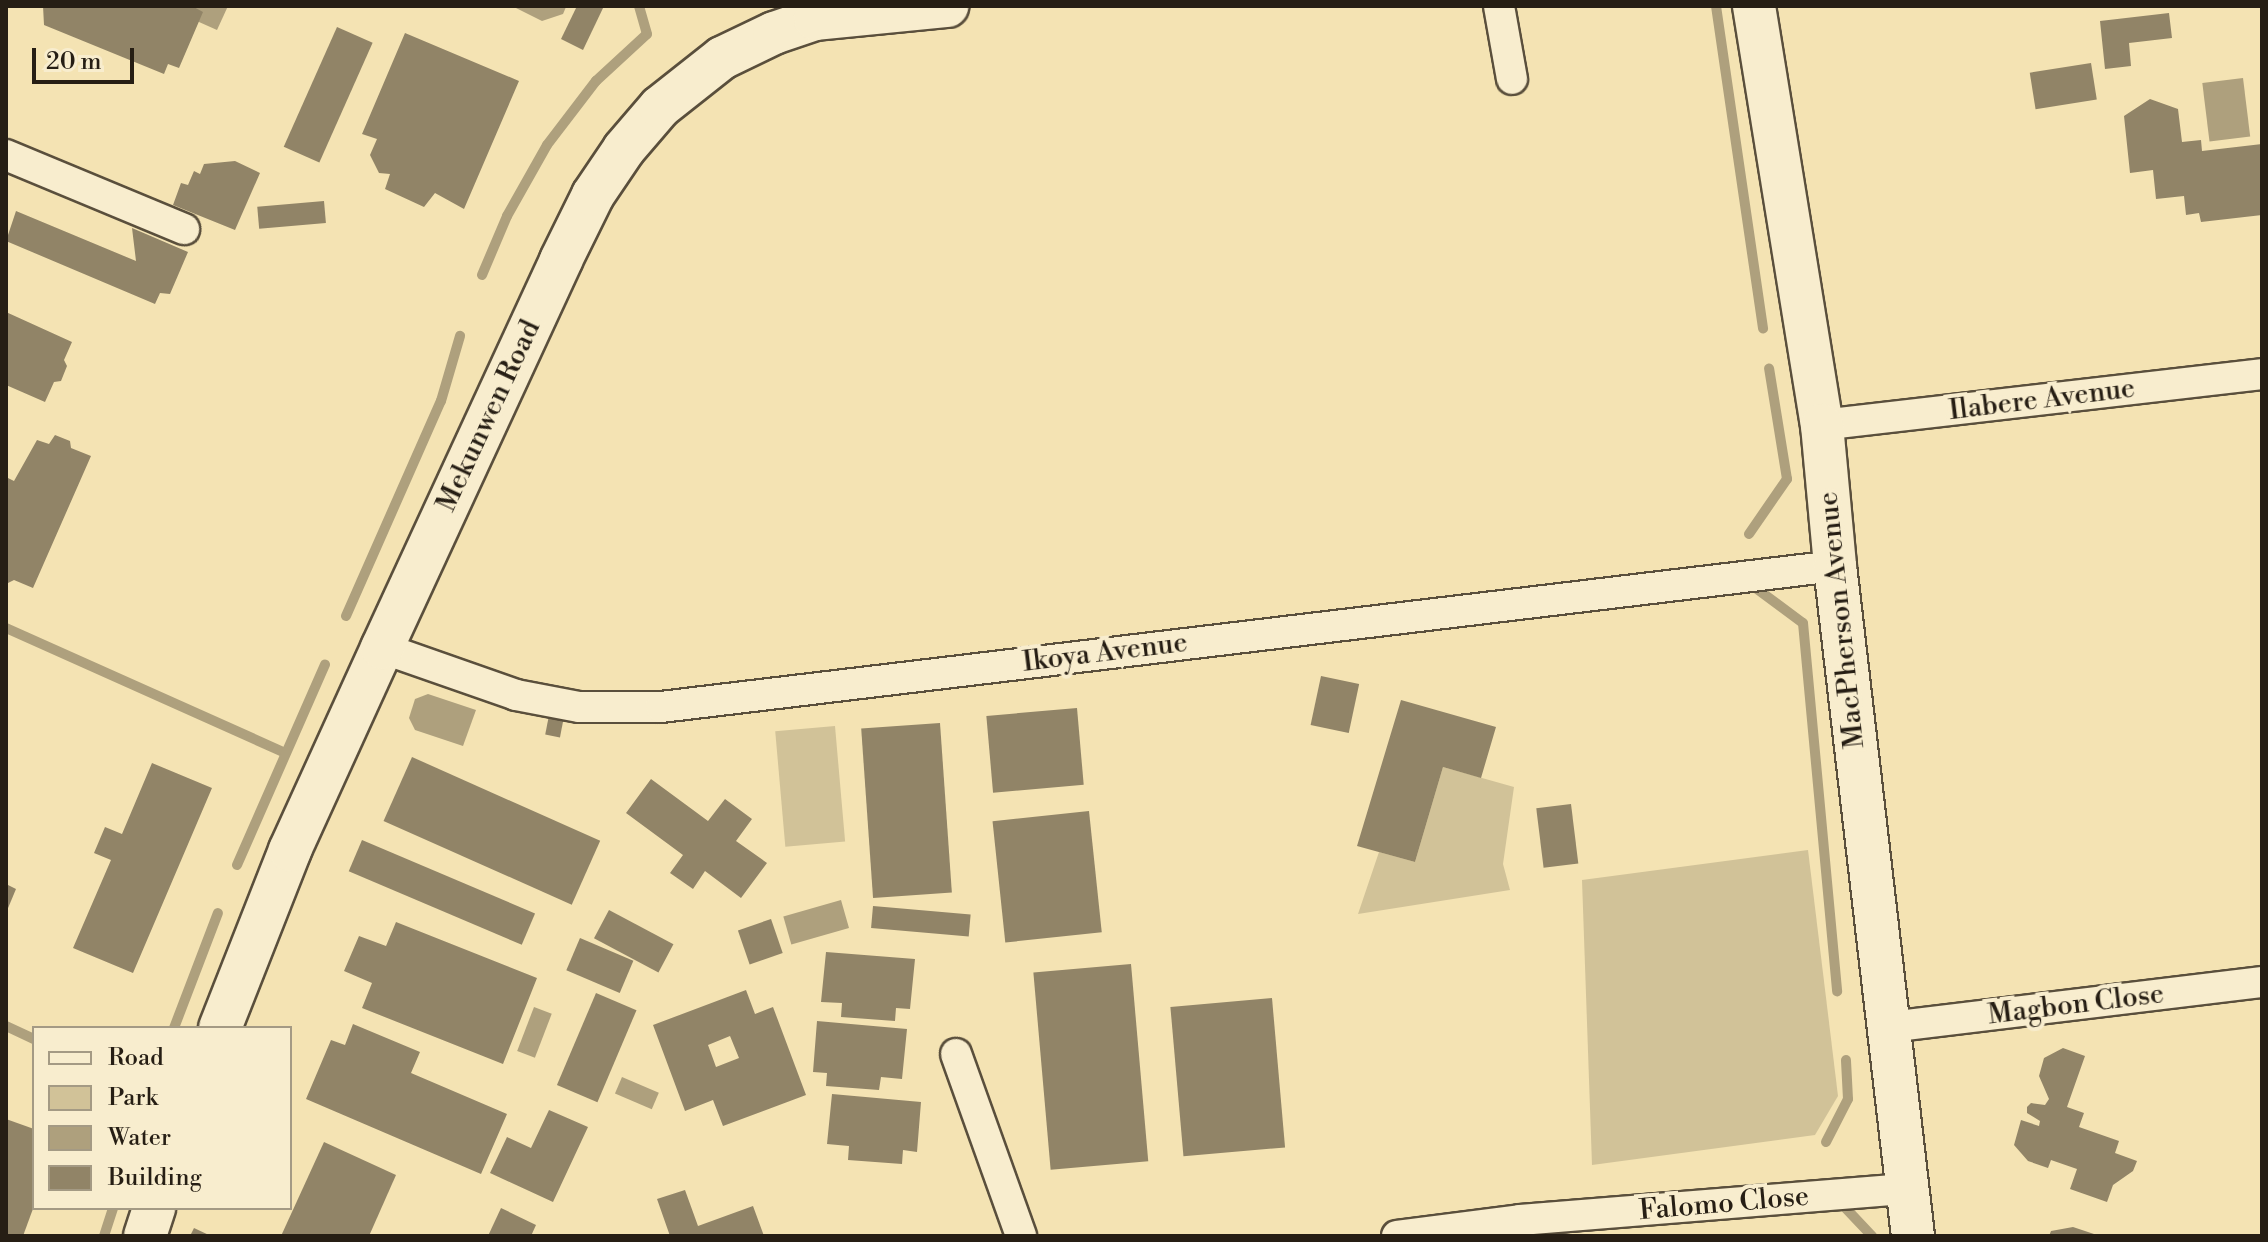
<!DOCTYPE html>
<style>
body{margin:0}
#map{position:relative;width:2268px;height:1242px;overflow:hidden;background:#f4e3b3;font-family:"Libre Bodoni",serif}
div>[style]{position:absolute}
.green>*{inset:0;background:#d1c298;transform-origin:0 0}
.water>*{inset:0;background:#aea07d;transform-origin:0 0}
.stream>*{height:10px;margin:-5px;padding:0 5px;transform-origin:5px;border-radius:5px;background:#aea07d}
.building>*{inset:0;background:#918467;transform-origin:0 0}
.roads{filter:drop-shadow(2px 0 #5a4f3c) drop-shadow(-2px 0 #5a4f3c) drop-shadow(0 2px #5a4f3c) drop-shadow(0 -2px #5a4f3c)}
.street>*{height:30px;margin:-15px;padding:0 15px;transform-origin:15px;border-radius:15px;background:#f8edce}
.secondary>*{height:42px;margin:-21px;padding:0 21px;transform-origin:21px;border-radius:21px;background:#f8edce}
span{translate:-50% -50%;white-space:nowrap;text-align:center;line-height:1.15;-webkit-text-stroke:8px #f8edce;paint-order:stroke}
.street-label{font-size:28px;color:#261e14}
.frame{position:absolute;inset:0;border:8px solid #261e14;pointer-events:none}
.legend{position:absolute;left:32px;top:1026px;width:260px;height:184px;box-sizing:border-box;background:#f8edce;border:2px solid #a49a84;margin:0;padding:10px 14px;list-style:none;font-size:24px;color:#261e14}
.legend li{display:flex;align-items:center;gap:16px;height:40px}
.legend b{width:40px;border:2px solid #a49a84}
.scale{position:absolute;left:32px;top:48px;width:102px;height:36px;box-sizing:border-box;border:4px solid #261e14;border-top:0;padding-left:10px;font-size:24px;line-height:28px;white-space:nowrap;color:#261e14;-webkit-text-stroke:6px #f8edce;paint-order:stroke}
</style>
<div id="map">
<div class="green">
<i style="left:835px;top:726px;width:116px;height:60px;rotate:85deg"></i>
<i style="clip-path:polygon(1443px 767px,1514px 787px,1503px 864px,1510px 890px,1358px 914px,1379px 852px,1415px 862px)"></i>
<i style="clip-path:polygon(1808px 850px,1838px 1096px,1815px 1135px,1592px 1165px,1582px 880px)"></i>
</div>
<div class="water">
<i style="clip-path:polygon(163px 6px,228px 6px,217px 30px)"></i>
<i style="clip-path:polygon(512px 6px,566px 6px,566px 7px,563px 14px,542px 21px)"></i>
<i style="left:2243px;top:78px;width:59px;height:41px;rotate:83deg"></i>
<i style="clip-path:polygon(428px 694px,476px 710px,463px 746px,415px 730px,409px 718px,415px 699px)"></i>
<i style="left:841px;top:900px;width:29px;height:60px;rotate:74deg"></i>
<i style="left:534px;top:1007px;width:19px;height:47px;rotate:21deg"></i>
<i style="left:622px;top:1077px;width:40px;height:18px;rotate:23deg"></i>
</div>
<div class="stream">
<i style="left:1716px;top:6px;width:326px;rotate:81.7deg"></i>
<i style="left:482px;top:275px;width:64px;rotate:-67deg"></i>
<i style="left:507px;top:216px;width:81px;rotate:-60.6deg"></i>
<i style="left:547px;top:145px;width:81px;rotate:-52.6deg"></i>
<i style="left:596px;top:81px;width:69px;rotate:-42.7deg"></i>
<i style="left:647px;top:34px;width:29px;rotate:-106deg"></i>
<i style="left:1749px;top:534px;width:67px;rotate:-55.4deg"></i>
<i style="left:1787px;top:479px;width:112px;rotate:-99.2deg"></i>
<i style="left:1757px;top:589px;width:57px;rotate:36.5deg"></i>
<i style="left:1803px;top:623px;width:370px;rotate:84.7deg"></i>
<i style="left:346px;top:616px;width:235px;rotate:-66.2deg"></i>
<i style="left:441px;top:401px;width:68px;rotate:-73.7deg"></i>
<i style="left:6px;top:628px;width:306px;rotate:24.1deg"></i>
<i style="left:237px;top:865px;width:219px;rotate:-66.3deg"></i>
<i style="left:6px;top:1026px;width:31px;rotate:25deg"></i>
<i style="left:174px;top:1028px;width:123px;rotate:-69.1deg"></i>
<i style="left:1826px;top:1142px;width:48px;rotate:-62.9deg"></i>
<i style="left:1848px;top:1099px;width:39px;rotate:-93deg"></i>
<i style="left:1838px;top:1200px;width:50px;rotate:46.6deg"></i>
<i style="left:104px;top:1236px;width:29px;rotate:-72deg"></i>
</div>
<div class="building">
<i style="clip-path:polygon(43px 6px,192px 6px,203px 12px,179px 68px,168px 64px,164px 74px,44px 25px)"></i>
<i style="clip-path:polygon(577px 6px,604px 6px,583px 50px,561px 39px)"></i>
<i style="clip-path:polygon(2169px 13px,2172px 38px,2129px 43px,2131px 66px,2105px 69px,2100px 21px)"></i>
<i style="left:337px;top:27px;width:39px;height:131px;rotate:24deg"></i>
<i style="clip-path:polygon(405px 33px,519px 81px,464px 209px,435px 193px,424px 207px,385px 189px,390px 174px,379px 173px,370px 155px,377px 139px,362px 134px)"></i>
<i style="left:2091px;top:63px;width:37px;height:62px;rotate:81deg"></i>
<i style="clip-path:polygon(2150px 99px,2178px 109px,2182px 142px,2201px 140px,2202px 151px,2262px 144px,2262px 215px,2201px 222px,2199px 213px,2186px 215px,2184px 196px,2156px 199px,2153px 170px,2130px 173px,2124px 116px)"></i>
<i style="clip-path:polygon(235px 161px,260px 173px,235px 230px,173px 205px,181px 183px,188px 185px,194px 171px,200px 174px,204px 164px)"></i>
<i style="left:324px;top:201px;width:22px;height:67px;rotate:85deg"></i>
<i style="clip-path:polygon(16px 211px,136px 261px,132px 228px,188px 252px,170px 294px,160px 293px,155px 304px,6px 241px)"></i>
<i style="clip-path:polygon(6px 312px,72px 342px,64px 360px,67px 366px,61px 381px,54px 382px,45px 402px,6px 385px)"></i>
<i style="clip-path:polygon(55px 435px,70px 441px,71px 448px,91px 456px,33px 588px,14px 580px,8px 583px,6px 482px,8px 478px,14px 481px,37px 440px,49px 444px)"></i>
<i style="left:1321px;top:676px;width:39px;height:50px;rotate:12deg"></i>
<i style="clip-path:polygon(1401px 700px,1496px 727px,1481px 778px,1443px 767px,1415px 862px,1357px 846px)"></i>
<i style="left:1077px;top:708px;width:77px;height:91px;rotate:85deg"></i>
<i style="left:550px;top:710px;width:15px;height:25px;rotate:11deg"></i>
<i style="left:940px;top:723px;width:170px;height:79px;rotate:86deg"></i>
<i style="left:412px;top:757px;width:206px;height:70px;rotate:24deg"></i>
<i style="clip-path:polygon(152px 763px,212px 788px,133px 973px,73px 948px,111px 860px,94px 853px,105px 827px,122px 834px)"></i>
<i style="clip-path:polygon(651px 779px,708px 821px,725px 799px,752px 819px,736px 841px,767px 863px,741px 898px,705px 871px,693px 889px,670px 873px,683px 855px,626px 813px)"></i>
<i style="left:1571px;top:804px;width:60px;height:35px;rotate:83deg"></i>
<i style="left:1089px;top:811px;width:122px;height:97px;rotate:84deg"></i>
<i style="left:362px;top:840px;width:188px;height:34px;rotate:23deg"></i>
<i style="clip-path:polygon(6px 884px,16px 889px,6px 913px)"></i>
<i style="left:873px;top:906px;width:98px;height:22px;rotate:5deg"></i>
<i style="left:609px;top:910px;width:73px;height:32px;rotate:28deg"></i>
<i style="left:771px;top:919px;width:36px;height:35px;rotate:71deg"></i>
<i style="clip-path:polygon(396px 922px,537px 978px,503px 1064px,362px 1008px,372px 983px,344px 971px,359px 936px,386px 946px)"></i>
<i style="left:580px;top:938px;width:58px;height:35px;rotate:23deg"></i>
<i style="clip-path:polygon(826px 952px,915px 959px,910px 1009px,896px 1008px,895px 1021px,841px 1017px,842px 1003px,821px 1002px)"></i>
<i style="left:1131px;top:964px;width:198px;height:98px;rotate:85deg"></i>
<i style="clip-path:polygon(evenodd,746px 990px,755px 1014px,773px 1007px,806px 1095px,723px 1126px,713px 1100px,685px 1111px,653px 1025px,746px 990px,730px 1036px,739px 1058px,716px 1067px,708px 1045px,730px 1036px)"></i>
<i style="left:596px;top:993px;width:44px;height:100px;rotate:23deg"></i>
<i style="left:1272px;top:998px;width:150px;height:102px;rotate:85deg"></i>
<i style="clip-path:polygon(817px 1021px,907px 1029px,902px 1079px,881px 1077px,879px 1090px,826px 1086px,827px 1073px,813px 1072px)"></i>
<i style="clip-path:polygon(353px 1024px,420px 1052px,411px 1073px,507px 1114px,481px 1174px,306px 1099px,331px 1040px,345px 1045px)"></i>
<i style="clip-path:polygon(2063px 1048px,2085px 1056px,2067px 1107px,2084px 1113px,2079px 1127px,2119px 1141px,2115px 1153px,2137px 1161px,2133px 1171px,2113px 1185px,2107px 1202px,2070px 1189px,2077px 1169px,2051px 1160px,2048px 1168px,2028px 1161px,2014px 1145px,2021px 1120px,2039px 1126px,2040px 1121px,2027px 1113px,2027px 1107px,2031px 1103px,2045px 1105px,2049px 1099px,2039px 1076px,2044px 1058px)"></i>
<i style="clip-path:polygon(832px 1094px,921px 1102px,917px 1152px,903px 1150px,902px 1164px,848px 1160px,849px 1146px,827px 1144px)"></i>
<i style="clip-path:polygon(549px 1110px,588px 1127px,553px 1202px,490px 1173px,507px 1137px,531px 1148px)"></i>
<i style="clip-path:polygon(6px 1119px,34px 1129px,34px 1206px,23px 1236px,6px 1236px)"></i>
<i style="clip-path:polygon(324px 1142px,396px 1175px,369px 1236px,281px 1236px)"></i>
<i style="clip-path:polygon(685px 1190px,698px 1226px,753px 1206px,764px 1236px,670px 1236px,657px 1199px)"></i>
<i style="clip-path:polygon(501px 1208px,536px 1225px,531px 1236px,488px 1236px)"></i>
<i style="clip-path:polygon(2073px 1227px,2097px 1235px,2097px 1236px,2049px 1236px,2051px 1231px)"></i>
<i style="clip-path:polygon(194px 1228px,211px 1236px,190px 1236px)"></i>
</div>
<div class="roads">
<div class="street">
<i style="left:1499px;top:6px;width:74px;rotate:79.9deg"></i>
<i style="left:6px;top:155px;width:193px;rotate:22.6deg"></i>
<i style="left:1822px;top:425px;width:443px;rotate:-6.6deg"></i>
<i style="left:382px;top:648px;width:142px;rotate:19.3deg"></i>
<i style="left:516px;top:695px;width:64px;rotate:10.8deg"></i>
<i style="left:579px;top:707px;width:82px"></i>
<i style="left:661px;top:707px;width:1182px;rotate:-6.85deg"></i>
<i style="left:1889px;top:1027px;width:376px;rotate:-6.9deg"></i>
<i style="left:956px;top:1054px;width:193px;rotate:70.3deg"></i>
<i style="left:1397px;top:1236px;width:124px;rotate:-7.4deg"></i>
<i style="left:1520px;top:1220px;width:389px;rotate:-4.6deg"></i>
</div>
<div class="secondary">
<i style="left:1754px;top:6px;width:424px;rotate:80.8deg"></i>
<i style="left:1822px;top:425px;width:142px;rotate:84.7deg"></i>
<i style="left:1835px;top:566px;width:675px;rotate:83.36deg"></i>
<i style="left:220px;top:1028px;width:191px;rotate:-68.5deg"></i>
<i style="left:290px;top:850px;width:222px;rotate:-65.5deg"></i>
<i style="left:382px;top:648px;width:427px;rotate:-65.2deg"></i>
<i style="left:561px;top:260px;width:72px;rotate:-63.8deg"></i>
<i style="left:593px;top:195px;width:55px;rotate:-56deg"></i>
<i style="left:624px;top:149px;width:55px;rotate:-49.4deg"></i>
<i style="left:660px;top:107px;width:79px;rotate:-38.3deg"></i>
<i style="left:722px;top:58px;width:58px;rotate:-25.7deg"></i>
<i style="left:774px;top:33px;width:43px;rotate:-18.9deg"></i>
<i style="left:815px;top:19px;width:133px;rotate:-5.6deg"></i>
<i style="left:145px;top:1236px;width:29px;rotate:-72deg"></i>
</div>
</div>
<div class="street-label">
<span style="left:2042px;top:400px;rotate:-7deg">Ilabere Avenue</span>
<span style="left:489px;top:416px;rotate:-65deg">Mekunwen Road</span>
<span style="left:1842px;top:620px;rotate:-96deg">MacPherson Avenue</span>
<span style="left:1105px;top:653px;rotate:-7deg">Ikoya Avenue</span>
<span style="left:2076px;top:1005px;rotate:-7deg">Magbon Close</span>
<span style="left:1724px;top:1204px;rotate:-5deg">Falomo Close</span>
</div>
<div class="frame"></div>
<ul class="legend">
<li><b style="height:10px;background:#f8edce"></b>Road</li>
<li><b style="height:22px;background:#d1c298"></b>Park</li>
<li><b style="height:22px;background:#aea07d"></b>Water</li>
<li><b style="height:22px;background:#918467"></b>Building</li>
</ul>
<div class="scale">20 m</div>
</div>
